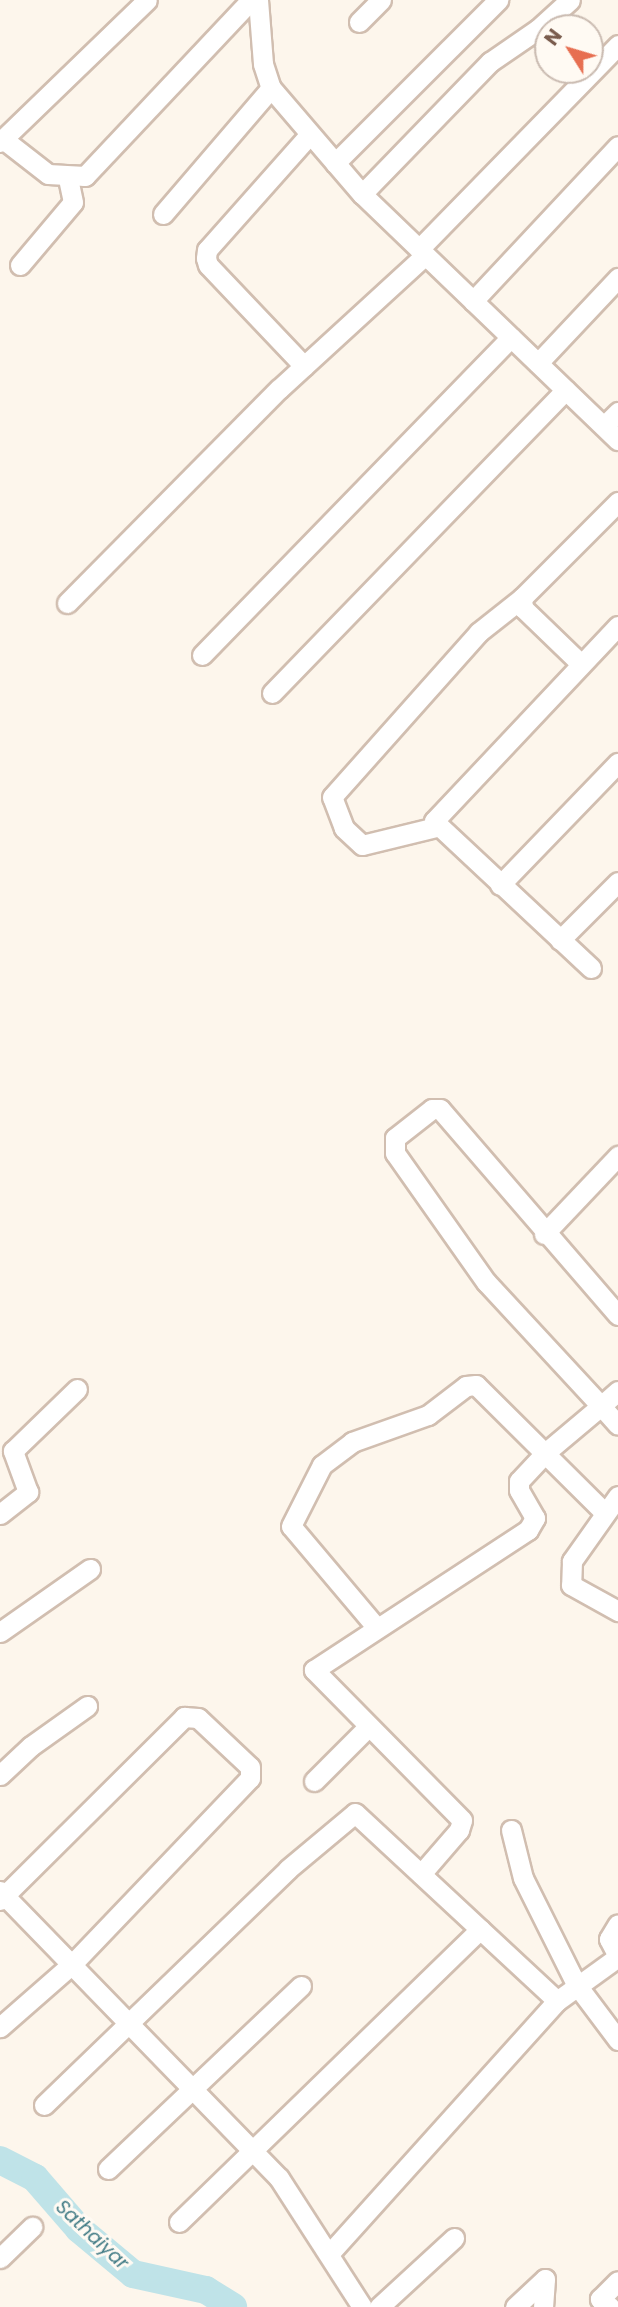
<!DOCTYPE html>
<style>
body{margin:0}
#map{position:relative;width:618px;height:2307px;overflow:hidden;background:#fdf6ec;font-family:Poppins,sans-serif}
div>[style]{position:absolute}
.river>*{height:28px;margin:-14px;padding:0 14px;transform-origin:14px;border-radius:14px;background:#bfe3e8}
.roads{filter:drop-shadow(2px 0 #d1beb0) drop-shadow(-2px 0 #d1beb0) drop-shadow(0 2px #d1beb0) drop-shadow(0 -2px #d1beb0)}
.minor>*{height:19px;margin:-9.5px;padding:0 9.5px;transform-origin:9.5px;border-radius:9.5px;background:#fff}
span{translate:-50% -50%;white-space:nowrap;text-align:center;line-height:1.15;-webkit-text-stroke:6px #fffaf3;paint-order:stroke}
.water-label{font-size:19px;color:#437c86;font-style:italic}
.north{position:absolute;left:534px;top:14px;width:70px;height:70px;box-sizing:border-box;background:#fffaf3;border:2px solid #cabbb1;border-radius:50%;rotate:307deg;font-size:19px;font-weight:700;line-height:28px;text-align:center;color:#7a5c4d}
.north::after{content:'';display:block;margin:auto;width:24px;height:32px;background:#e76f51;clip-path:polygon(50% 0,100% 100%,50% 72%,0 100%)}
</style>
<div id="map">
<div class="river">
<i style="left:0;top:2160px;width:39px;rotate:27deg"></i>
<i style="left:35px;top:2178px;width:67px;rotate:49.2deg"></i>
<i style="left:79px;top:2229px;width:70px;rotate:39.8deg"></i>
<i style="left:133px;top:2274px;width:75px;rotate:12.4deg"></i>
<i style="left:206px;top:2290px;width:32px;rotate:32deg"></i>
</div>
<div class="roads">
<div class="minor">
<i style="left:258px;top:0;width:64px;rotate:85.5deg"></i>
<i style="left:263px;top:64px;width:25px;rotate:72deg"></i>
<i style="left:271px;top:88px;width:140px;rotate:49.4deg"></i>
<i style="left:362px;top:194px;width:355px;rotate:43.9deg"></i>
<i style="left:359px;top:22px;width:31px;rotate:-45deg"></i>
<i style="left:3px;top:139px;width:57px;rotate:37.9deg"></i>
<i style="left:48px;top:174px;width:37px;rotate:3deg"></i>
<i style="left:85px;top:176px;width:242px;rotate:-46.7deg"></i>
<i style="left:0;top:142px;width:204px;rotate:-44deg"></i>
<i style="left:335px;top:163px;width:231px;rotate:-45deg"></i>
<i style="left:362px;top:194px;width:184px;rotate:-45.9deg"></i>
<i style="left:490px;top:62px;width:58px;rotate:-34.5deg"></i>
<i style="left:538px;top:29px;width:43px;rotate:-42.2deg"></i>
<i style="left:163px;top:214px;width:166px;rotate:-49.4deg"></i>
<i style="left:419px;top:249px;width:285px;rotate:-45.7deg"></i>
<i style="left:20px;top:265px;width:82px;rotate:-49.9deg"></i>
<i style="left:73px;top:202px;width:25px;rotate:-102deg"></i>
<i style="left:473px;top:301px;width:212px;rotate:-46.9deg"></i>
<i style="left:538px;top:363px;width:117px;rotate:-46.7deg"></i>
<i style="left:304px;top:366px;width:139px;rotate:-133.5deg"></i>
<i style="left:208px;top:265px;width:7px;rotate:-106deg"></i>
<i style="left:206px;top:258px;width:8px;rotate:-83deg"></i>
<i style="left:207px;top:250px;width:155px;rotate:-48.4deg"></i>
<i style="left:604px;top:426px;width:20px;rotate:-45deg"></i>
<i style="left:67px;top:603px;width:301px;rotate:-45.3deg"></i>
<i style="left:279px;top:389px;width:198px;rotate:-42.5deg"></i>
<i style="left:202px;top:655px;width:443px;rotate:-45.8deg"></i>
<i style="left:581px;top:664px;width:81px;rotate:-136deg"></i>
<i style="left:523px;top:608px;width:10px;rotate:-96deg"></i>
<i style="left:522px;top:598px;width:136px;rotate:-45deg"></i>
<i style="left:272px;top:693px;width:422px;rotate:-45.9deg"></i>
<i style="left:436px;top:827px;width:76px;rotate:166.3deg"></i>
<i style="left:362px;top:845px;width:25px;rotate:-137deg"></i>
<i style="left:344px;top:828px;width:33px;rotate:-111deg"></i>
<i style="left:332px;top:797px;width:221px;rotate:-48.3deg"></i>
<i style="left:479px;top:632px;width:55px;rotate:-38.3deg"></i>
<i style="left:500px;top:885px;width:170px;rotate:-46deg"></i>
<i style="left:560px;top:940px;width:82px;rotate:-45deg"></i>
<i style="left:591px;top:968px;width:215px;rotate:-136.9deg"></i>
<i style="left:434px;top:821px;width:268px;rotate:-46.7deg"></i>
<i style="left:544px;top:1234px;width:108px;rotate:-46.5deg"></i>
<i style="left:618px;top:1391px;width:23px;rotate:139deg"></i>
<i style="left:601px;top:1406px;width:25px;rotate:48deg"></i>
<i style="left:618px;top:1496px;width:80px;rotate:125.3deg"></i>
<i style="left:572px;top:1561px;width:24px;rotate:92deg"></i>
<i style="left:571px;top:1585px;width:54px;rotate:29deg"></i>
<i style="left:0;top:1514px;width:36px;rotate:-38deg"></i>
<i style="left:28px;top:1492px;width:44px;rotate:-110.1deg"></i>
<i style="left:13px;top:1451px;width:89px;rotate:-44.1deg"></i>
<i style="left:377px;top:1628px;width:133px;rotate:-130.1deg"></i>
<i style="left:291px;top:1526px;width:68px;rotate:-63.1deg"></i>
<i style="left:322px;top:1465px;width:38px;rotate:-37deg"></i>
<i style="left:352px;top:1442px;width:81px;rotate:-19.6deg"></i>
<i style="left:428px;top:1415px;width:48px;rotate:-37.3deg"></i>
<i style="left:466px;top:1386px;width:10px;rotate:-6deg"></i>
<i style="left:476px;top:1385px;width:180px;rotate:44.8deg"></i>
<i style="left:0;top:1632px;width:110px;rotate:-35deg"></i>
<i style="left:0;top:1775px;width:42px;rotate:-43.1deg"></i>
<i style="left:31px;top:1746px;width:69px;rotate:-35.5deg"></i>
<i style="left:314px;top:1781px;width:76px;rotate:-45deg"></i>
<i style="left:511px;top:1830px;width:49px;rotate:76deg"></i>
<i style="left:523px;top:1878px;width:119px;rotate:63.4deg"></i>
<i style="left:576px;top:1984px;width:70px;rotate:53.1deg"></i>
<i style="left:421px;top:1874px;width:58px;rotate:-49.2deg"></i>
<i style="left:459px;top:1830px;width:10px;rotate:-73deg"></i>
<i style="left:462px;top:1820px;width:211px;rotate:-134.6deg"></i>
<i style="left:314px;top:1670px;width:256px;rotate:-33.2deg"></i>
<i style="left:528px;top:1530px;width:14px;rotate:-60deg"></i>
<i style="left:535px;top:1518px;width:32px;rotate:-120deg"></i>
<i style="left:519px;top:1490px;width:9px;rotate:-90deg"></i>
<i style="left:519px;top:1481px;width:38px;rotate:-47deg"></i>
<i style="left:545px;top:1453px;width:73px;rotate:-40deg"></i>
<i style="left:601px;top:1406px;width:169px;rotate:-132.8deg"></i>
<i style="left:486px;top:1282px;width:158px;rotate:-125.2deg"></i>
<i style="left:395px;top:1153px;width:15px;rotate:-90deg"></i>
<i style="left:395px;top:1138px;width:47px;rotate:-38.1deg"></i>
<i style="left:432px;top:1109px;width:8px"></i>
<i style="left:440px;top:1109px;width:272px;rotate:49.2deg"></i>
<i style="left:0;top:1891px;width:400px;rotate:45.8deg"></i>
<i style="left:279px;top:2178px;width:153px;rotate:57.2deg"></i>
<i style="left:0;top:1900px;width:260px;rotate:-44.8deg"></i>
<i style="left:184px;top:1717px;width:14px;rotate:4deg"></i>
<i style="left:198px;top:1718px;width:71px;rotate:43.3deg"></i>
<i style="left:250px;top:1767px;width:11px;rotate:90deg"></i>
<i style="left:250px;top:1778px;width:257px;rotate:133.7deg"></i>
<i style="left:72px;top:1964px;width:96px;rotate:138.8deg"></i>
<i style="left:618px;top:1956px;width:19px;rotate:-118deg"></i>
<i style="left:609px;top:1939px;width:17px;rotate:-59deg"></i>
<i style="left:44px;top:2105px;width:339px;rotate:-44deg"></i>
<i style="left:288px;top:1869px;width:87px;rotate:-39.9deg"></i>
<i style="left:355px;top:1813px;width:276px;rotate:42.9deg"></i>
<i style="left:108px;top:2169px;width:266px;rotate:-43.5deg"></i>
<i style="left:179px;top:2222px;width:420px;rotate:-44.2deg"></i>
<i style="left:329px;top:2254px;width:341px;rotate:-48deg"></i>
<i style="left:557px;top:2001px;width:75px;rotate:-35.8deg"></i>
<i style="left:0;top:2258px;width:45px;rotate:-44.1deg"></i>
<i style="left:379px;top:2307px;width:102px;rotate:-42.6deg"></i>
<i style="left:515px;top:2307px;width:41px;rotate:-43deg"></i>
<i style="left:545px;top:2279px;width:28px;rotate:94deg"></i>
<i style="left:610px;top:2307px;width:13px;rotate:-141deg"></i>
<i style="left:600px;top:2299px;width:25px;rotate:-45deg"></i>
</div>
</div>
<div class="water-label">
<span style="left:92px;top:2235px;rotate:43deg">Sathaiyar</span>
</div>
<div class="north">N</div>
</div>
